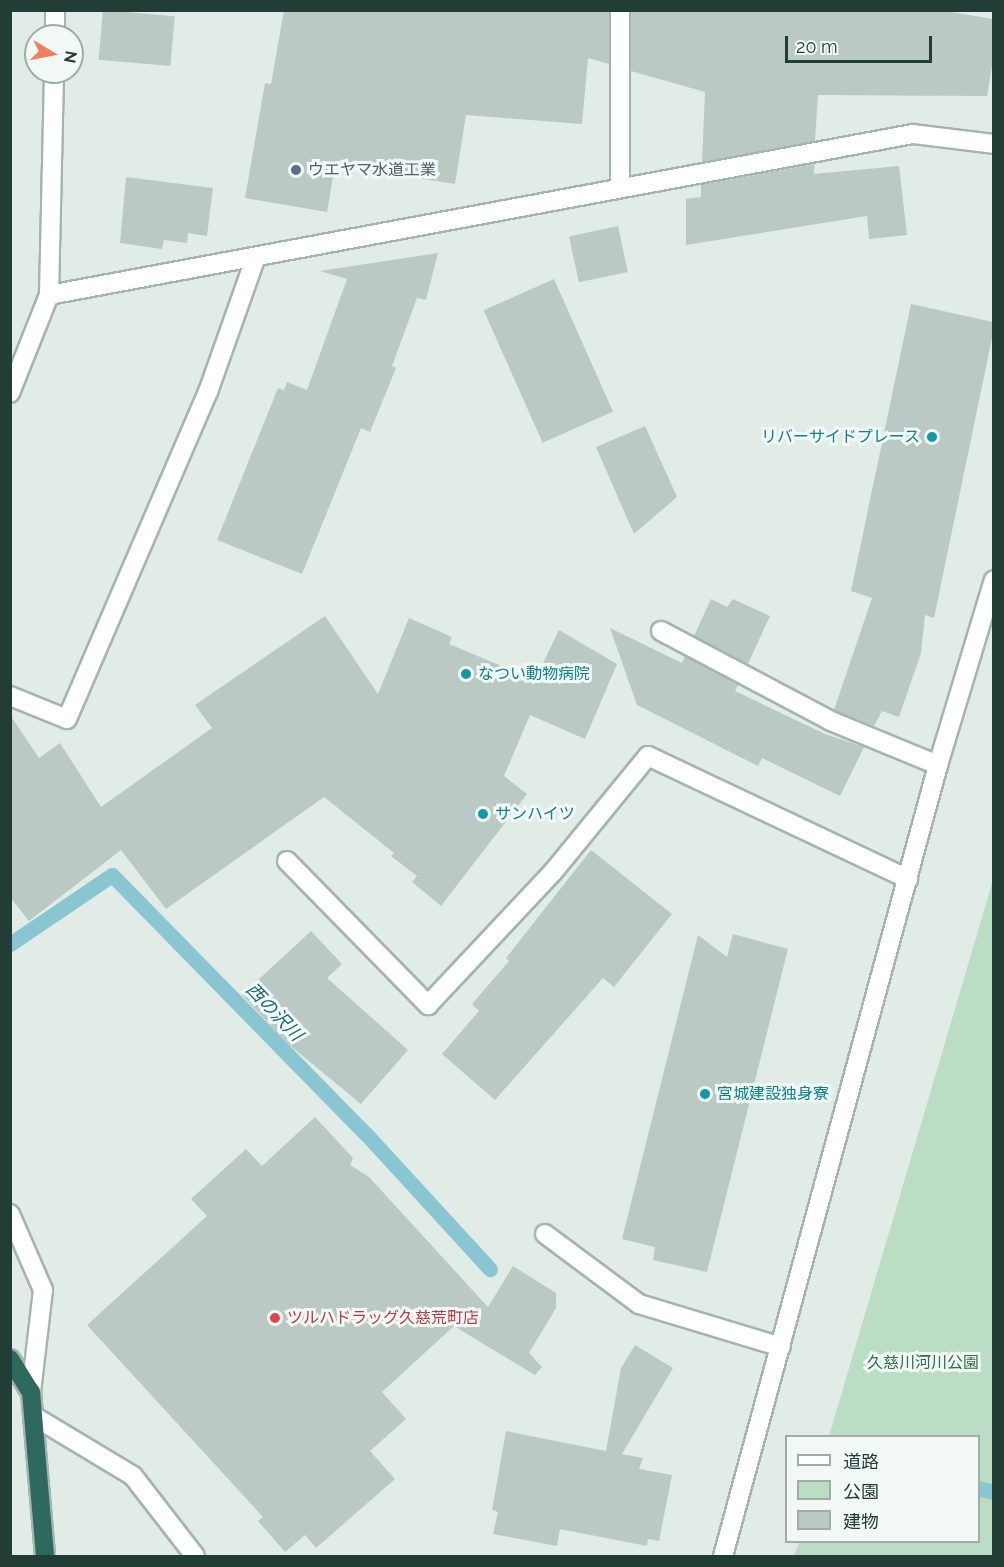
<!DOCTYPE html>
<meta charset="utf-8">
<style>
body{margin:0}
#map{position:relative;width:1004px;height:1567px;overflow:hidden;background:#e1ece7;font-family:Raleway,"Noto Sans JP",sans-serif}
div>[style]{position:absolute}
.green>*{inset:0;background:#baddc3}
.stream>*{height:15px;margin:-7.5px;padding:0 7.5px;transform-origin:7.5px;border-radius:7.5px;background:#89c6d1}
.building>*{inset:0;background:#bac9c3;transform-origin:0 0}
.roads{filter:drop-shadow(2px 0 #a4b4ae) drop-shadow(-2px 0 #a4b4ae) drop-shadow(0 2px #a4b4ae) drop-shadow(0 -2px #a4b4ae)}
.minor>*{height:18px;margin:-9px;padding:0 9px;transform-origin:9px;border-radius:9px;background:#fff}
.highway>*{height:18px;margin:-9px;padding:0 9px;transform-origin:9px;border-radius:9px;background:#2d695d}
.dots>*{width:16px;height:16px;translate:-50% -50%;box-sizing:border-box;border:3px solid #f2f8f5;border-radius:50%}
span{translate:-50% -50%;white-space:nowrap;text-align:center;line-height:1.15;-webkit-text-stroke:6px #f2f8f5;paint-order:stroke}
.service-label{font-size:16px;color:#4e5e75}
.left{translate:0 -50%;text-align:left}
.culture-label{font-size:16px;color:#0d838f}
.right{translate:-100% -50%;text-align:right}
.health-label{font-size:16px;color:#be3a42}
.park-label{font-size:16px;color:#2c7347}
.water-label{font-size:18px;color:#1c6978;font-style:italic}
.frame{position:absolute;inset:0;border:12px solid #213d35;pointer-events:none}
.legend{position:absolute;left:785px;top:1435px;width:195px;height:108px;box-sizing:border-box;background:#f2f8f5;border:2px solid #9eada8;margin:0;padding:8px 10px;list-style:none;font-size:18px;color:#213d35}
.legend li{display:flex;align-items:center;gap:12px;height:30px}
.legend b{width:30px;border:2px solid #9eada8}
.north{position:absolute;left:24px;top:24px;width:60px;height:60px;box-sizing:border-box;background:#f2f8f5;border:2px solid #9eada8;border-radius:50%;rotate:100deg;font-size:16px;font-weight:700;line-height:24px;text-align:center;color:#213d35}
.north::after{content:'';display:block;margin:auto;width:21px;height:27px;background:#f27f59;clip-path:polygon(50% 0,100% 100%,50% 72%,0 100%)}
.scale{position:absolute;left:785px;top:36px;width:147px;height:27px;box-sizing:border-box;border:3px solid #213d35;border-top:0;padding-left:8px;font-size:18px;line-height:21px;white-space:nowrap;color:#213d35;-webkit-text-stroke:4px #f2f8f5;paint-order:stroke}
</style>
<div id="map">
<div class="green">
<i style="clip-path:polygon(993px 880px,993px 1556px,794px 1556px,799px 1542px,978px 1542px,978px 1436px,829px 1436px)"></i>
</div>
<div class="stream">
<i style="left:10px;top:944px;width:123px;rotate:-34.1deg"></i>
<i style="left:112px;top:875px;width:364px;rotate:45.6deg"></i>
<i style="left:367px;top:1135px;width:182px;rotate:47.5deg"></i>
<i style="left:978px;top:1488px;width:16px;rotate:14deg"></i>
</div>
<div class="building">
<i style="left:103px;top:10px;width:72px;height:50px;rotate:5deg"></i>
<i style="clip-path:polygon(284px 10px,609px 10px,609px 64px,588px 58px,582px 124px,466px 115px,455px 184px,335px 165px,327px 212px,245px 198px,265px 83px,271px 84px)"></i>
<i style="clip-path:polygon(631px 10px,951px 12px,993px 19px,993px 60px,987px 96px,818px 95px,815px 141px,702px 162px,705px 92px,631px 71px)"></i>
<i style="clip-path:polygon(814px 164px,814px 174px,899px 166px,907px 235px,869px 239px,867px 216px,686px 245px,686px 199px,701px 197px,701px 185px)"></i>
<i style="clip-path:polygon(126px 177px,213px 188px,207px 236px,188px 233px,187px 243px,164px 240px,162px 249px,120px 243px)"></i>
<i style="left:618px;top:226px;width:47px;height:50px;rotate:78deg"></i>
<i style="clip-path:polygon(438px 253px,426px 300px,417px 298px,392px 366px,396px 368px,370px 432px,361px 428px,302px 574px,217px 540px,278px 388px,284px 390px,287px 382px,307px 390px,347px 279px,320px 271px)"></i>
<i style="left:554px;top:279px;width:145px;height:77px;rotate:66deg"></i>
<i style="clip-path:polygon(911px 304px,993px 322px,993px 333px,934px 618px,925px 615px,921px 653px,899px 717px,882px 711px,874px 726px,834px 710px,872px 598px,851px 591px)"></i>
<i style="clip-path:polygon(645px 426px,677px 497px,634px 534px,596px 447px)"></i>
<i style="clip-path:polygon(711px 599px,727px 607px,733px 599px,770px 616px,748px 664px,694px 636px)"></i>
<i style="clip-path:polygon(325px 616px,378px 694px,409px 618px,452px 637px,449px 644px,535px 680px,559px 630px,617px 664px,585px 739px,530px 715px,504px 776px,527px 794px,441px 906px,412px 882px,417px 876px,391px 856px,394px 853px,324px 797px,166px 909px,121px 850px,29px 921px,10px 897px,10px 715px,39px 758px,60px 743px,101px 807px,212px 728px,195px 705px)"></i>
<i style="clip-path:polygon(610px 628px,682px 663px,685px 656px,738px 685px,735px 691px,825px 734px,864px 747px,840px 796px,762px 758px,758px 766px,637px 705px)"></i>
<i style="clip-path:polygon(591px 850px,672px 914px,614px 987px,603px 978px,495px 1100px,442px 1054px,479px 1011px,472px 1004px,509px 961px,506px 958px)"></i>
<i style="clip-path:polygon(311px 931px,342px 964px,327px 978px,408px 1050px,361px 1104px,287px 1043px,242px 995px)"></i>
<i style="clip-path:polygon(733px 934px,788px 949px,707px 1272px,653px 1260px,655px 1247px,622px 1239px,698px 935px,727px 957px)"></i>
<i style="clip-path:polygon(315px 1117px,353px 1158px,350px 1165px,369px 1177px,488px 1307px,513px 1266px,556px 1293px,556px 1308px,529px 1353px,542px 1367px,535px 1375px,454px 1326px,382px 1392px,406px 1419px,370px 1451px,395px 1479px,316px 1548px,305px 1535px,285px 1552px,258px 1521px,263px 1517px,87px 1325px,207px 1216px,191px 1199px,246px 1149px,262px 1166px)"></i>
<i style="clip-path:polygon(635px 1345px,673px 1368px,622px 1454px,643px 1458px,639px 1469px,672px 1475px,659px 1541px,648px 1539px,647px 1546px,560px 1529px,557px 1546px,493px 1534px,498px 1512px,492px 1510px,506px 1431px,606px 1451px,621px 1368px)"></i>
</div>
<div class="roads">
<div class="minor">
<i style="left:620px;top:10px;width:176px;rotate:90deg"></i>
<i style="left:55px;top:36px;width:26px;rotate:-90deg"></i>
<i style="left:49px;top:295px;width:879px;rotate:-10.56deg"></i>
<i style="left:913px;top:134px;width:82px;rotate:7deg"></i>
<i style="left:10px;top:393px;width:105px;rotate:-68.3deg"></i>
<i style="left:49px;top:295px;width:223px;rotate:-88.7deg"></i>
<i style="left:661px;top:631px;width:192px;rotate:27.9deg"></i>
<i style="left:831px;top:721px;width:116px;rotate:22.4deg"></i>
<i style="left:10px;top:696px;width:61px;rotate:22deg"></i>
<i style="left:67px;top:719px;width:356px;rotate:-66.7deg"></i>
<i style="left:208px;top:392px;width:141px;rotate:-70.5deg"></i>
<i style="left:287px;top:861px;width:202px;rotate:45.6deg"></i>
<i style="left:428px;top:1005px;width:183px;rotate:-46.8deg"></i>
<i style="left:553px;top:872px;width:150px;rotate:-50.7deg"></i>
<i style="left:648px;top:756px;width:288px;rotate:25.3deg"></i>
<i style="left:10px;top:1214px;width:83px;rotate:66.5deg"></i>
<i style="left:43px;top:1290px;width:103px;rotate:96.7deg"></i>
<i style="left:545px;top:1234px;width:117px;rotate:36.7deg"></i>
<i style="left:639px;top:1304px;width:148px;rotate:16.8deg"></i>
<i style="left:35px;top:1417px;width:114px;rotate:31deg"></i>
<i style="left:133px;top:1476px;width:101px;rotate:52.2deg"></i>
<i style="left:723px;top:1556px;width:820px;rotate:-74.79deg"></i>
<i style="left:938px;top:765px;width:193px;rotate:-73.2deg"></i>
</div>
<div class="highway">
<i style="left:10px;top:1359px;width:39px;rotate:58deg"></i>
<i style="left:31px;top:1392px;width:165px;rotate:85.1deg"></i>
</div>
</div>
<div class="dots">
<i style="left:296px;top:170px;background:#5c6f8a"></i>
<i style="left:932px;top:437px;background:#0f9aa8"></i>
<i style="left:466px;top:674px;background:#0f9aa8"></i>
<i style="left:483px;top:814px;background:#0f9aa8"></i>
<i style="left:705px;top:1094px;background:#0f9aa8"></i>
<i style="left:275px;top:1318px;background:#e0444e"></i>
</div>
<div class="service-label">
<span class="left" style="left:308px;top:170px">ウエヤマ水道工業</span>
</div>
<div class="culture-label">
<span class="right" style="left:920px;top:437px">リバーサイドプレース</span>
<span class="left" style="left:478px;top:674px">なつい動物病院</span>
<span class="left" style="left:495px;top:814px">サンハイツ</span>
<span class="left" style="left:717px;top:1094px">宮城建設独身寮</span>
</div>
<div class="health-label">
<span class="left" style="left:287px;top:1318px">ツルハドラッグ久慈荒町店</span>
</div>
<div class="park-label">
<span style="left:923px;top:1363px">久慈川河川公園</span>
</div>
<div class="water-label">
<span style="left:274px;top:1012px;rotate:46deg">西の沢川</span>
</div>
<div class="frame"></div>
<ul class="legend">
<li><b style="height:8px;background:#fff"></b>道路</li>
<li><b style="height:16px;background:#baddc3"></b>公園</li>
<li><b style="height:16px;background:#bac9c3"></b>建物</li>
</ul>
<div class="north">N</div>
<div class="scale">20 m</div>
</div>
